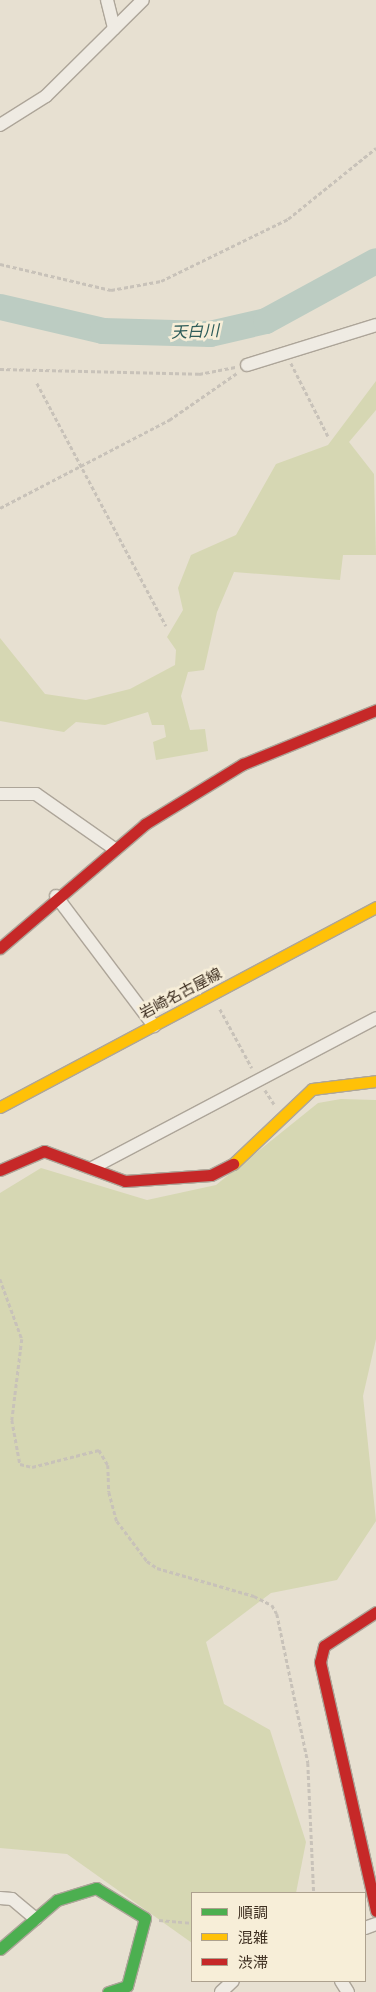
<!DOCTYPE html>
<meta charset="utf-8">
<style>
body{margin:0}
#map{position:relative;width:376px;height:1992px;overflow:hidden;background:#e7e0d1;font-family:"Crimson Pro","Noto Sans JP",serif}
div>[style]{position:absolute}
.green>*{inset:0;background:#d6d7b3}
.river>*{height:26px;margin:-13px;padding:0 13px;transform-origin:13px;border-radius:13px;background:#bcccc2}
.path>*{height:2.5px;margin-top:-1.25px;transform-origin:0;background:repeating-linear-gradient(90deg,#c8c2b9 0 4px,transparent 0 6.5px)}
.roads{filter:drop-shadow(1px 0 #ada599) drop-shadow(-1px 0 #ada599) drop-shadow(0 1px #ada599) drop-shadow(0 -1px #ada599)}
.street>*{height:12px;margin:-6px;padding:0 6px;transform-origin:6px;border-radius:6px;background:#efebe3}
.fast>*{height:11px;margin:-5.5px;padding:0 5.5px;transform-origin:5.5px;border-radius:5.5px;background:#4caf50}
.slow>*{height:11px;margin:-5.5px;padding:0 5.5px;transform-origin:5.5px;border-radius:5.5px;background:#ffc107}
.jam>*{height:11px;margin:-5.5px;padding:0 5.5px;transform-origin:5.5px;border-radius:5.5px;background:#c62828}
span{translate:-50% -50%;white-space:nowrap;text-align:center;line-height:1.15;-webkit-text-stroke:5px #f7eed8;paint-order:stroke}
.street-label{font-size:15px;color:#3d2e20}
.water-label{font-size:16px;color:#2f5d5a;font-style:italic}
.legend{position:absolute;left:191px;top:1892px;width:175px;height:90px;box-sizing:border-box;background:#f7eed8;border:1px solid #ada18e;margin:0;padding:6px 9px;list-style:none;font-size:15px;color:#3d2e20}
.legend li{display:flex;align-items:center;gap:10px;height:25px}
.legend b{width:25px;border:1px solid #ada18e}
</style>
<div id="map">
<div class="green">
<i style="clip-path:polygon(376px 381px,376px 410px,349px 442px,374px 474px,376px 555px,343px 555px,340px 580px,234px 572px,217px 612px,204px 670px,188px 672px,181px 696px,190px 730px,205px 729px,208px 751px,156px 760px,153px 742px,166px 737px,164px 725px,152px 725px,148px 712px,105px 725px,76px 722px,64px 732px,0 721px,0 638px,45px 694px,86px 700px,130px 689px,175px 665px,176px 650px,167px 637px,183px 610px,178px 588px,191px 555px,236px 535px,276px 464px,328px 445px)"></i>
<i style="clip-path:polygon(341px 1099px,376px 1100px,376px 1339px,363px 1396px,376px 1521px,337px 1580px,271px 1593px,206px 1642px,224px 1704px,270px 1730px,306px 1842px,296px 1893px,192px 1893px,192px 1943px,67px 1854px,0 1848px,0 1193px,41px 1168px,147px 1200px,216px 1185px,318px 1103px)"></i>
</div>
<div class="river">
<i style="left:0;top:307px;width:106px;rotate:13.1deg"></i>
<i style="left:103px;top:331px;width:107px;rotate:1.6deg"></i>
<i style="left:210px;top:334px;width:57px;rotate:-13.1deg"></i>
<i style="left:266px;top:321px;width:125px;rotate:-28.6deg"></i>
</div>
<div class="path">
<i style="left:0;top:264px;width:114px;rotate:13.2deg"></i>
<i style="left:111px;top:290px;width:51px;rotate:-10.2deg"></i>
<i style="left:161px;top:281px;width:141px;rotate:-26deg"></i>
<i style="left:288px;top:219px;width:113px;rotate:-38.9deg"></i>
<i style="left:291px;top:363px;width:82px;rotate:63.1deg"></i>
<i style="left:0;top:369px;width:199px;rotate:1.4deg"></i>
<i style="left:199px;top:374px;width:37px;rotate:-11deg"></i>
<i style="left:37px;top:383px;width:275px;rotate:62deg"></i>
<i style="left:0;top:508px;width:191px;rotate:-27.5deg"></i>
<i style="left:169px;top:420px;width:83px;rotate:-34.7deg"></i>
<i style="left:220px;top:1009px;width:67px;rotate:61.5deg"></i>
<i style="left:265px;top:1090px;width:17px;rotate:57deg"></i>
<i style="left:0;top:1279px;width:64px;rotate:69.9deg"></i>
<i style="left:22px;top:1339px;width:82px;rotate:97deg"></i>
<i style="left:12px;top:1420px;width:45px;rotate:79.7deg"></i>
<i style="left:20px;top:1464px;width:12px;rotate:14deg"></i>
<i style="left:32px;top:1467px;width:69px;rotate:-14.2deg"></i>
<i style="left:99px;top:1450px;width:17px;rotate:59deg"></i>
<i style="left:108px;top:1465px;width:27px;rotate:88deg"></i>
<i style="left:109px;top:1492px;width:30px;rotate:75deg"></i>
<i style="left:117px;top:1521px;width:50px;rotate:53.1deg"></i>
<i style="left:147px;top:1561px;width:12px;rotate:35deg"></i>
<i style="left:157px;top:1568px;width:101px;rotate:16.1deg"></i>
<i style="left:254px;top:1596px;width:20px;rotate:27deg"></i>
<i style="left:272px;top:1605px;width:10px;rotate:61deg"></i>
<i style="left:277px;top:1614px;width:152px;rotate:78.2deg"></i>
<i style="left:308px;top:1763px;width:130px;rotate:87.4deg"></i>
<i style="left:159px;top:1920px;width:33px;rotate:5deg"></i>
</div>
<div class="roads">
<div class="street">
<i style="left:107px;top:0;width:29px;rotate:76deg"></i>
<i style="left:0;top:125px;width:54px;rotate:-32.2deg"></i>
<i style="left:46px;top:96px;width:136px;rotate:-44.7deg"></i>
<i style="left:247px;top:365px;width:135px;rotate:-17.2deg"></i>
<i style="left:0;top:794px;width:36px"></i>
<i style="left:36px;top:794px;width:94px;rotate:35deg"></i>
<i style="left:56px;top:896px;width:163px;rotate:53deg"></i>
<i style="left:92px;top:1168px;width:321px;rotate:-27.8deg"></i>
<i style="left:0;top:1898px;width:12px;rotate:5deg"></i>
<i style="left:12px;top:1899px;width:31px;rotate:40deg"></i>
<i style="left:365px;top:1928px;width:12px;rotate:-20deg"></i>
<i style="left:341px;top:1981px;width:13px;rotate:58deg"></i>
<i style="left:221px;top:1992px;width:16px;rotate:-43deg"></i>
</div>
<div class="fast">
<i style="left:0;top:1949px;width:75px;rotate:-40.7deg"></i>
<i style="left:57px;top:1900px;width:41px;rotate:-17.1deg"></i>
<i style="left:96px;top:1888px;width:57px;rotate:31.5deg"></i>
<i style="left:145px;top:1918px;width:70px;rotate:104.8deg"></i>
<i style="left:127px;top:1986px;width:20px;rotate:162deg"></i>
</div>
<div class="slow">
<i style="left:0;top:1107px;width:426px;rotate:-28deg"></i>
<i style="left:233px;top:1164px;width:109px;rotate:-43.5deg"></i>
<i style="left:312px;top:1089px;width:64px;rotate:-7.1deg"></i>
</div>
<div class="jam">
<i style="left:0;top:948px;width:191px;rotate:-40.5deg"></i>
<i style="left:145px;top:824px;width:115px;rotate:-31.5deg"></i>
<i style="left:243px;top:764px;width:144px;rotate:-22.1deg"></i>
<i style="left:0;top:1170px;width:48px;rotate:-23.4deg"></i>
<i style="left:44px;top:1151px;width:86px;rotate:20.3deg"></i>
<i style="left:125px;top:1181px;width:86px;rotate:-4deg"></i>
<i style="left:211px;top:1175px;width:25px;rotate:-27deg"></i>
<i style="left:376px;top:1612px;width:62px;rotate:146.8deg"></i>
<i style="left:324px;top:1646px;width:16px;rotate:104deg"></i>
<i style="left:320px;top:1662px;width:255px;rotate:77.3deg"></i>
</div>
</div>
<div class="street-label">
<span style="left:181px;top:994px;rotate:-28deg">岩崎名古屋線</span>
</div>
<div class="water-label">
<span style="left:195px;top:332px;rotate:-2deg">天白川</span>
</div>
<ul class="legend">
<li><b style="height:6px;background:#4caf50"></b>順調</li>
<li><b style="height:6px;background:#ffc107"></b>混雑</li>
<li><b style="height:6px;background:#c62828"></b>渋滞</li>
</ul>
</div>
